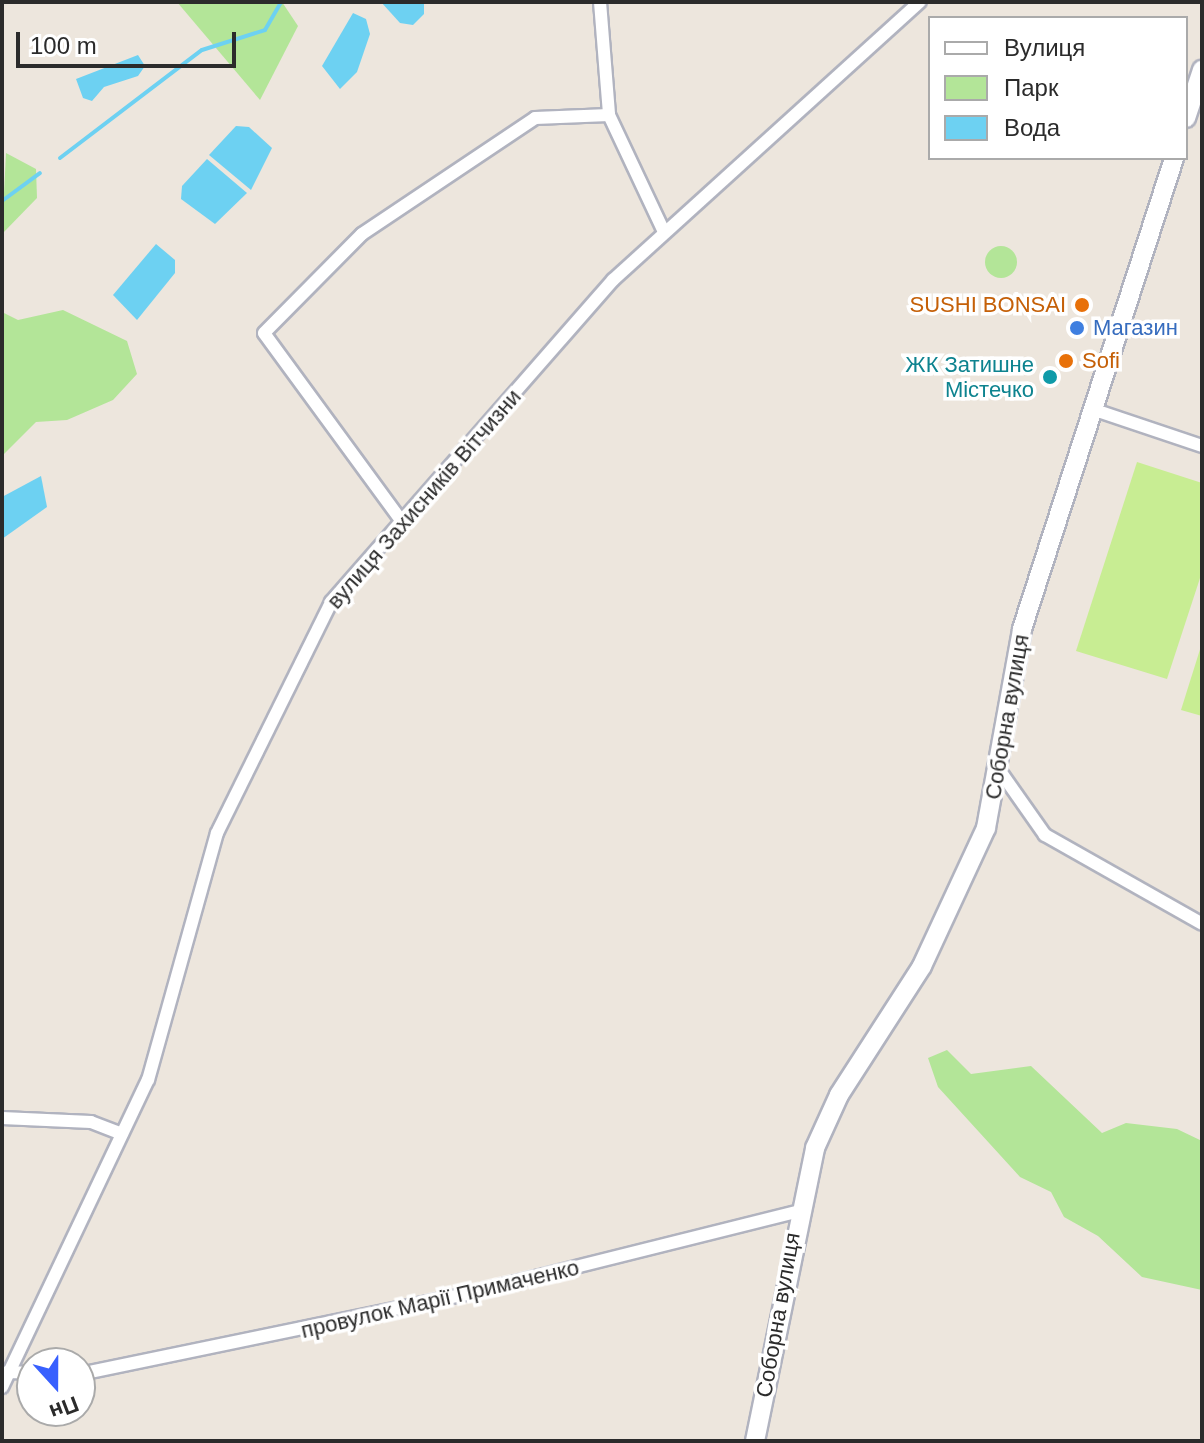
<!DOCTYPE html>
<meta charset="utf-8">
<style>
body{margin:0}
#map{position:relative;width:1204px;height:1443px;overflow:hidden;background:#ede6dd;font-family:Arial,sans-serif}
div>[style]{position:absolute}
.green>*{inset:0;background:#b3e598}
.round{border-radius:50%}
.pitch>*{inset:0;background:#c8ed93}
.water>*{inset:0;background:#6dd1f2}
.stream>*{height:4px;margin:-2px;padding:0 2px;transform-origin:2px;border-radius:2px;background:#6dd1f2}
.roads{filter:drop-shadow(2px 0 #b1b3bf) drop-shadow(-2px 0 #b1b3bf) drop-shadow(0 2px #b1b3bf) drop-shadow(0 -2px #b1b3bf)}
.street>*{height:12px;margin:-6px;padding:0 6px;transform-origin:6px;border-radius:6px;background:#fff}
.secondary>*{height:18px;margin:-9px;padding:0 9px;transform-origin:9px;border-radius:9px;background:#fff}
.dots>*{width:22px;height:22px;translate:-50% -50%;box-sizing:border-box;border:4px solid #fff;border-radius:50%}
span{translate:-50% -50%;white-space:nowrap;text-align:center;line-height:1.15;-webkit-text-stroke:7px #fff;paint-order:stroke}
.food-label{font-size:22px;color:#c56008}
.right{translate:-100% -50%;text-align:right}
.left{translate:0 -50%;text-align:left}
.shop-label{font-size:22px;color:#366cbe}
.culture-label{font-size:22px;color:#0d838f}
.street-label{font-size:22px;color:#2b2b2b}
.frame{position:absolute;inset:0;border:4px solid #2b2b2b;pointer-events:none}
.legend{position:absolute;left:928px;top:16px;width:260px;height:144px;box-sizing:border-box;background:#fff;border:2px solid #aaa;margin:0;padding:10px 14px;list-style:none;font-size:24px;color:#2b2b2b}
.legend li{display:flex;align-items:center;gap:16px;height:40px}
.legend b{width:40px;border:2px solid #aaa}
.north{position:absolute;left:16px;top:1347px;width:80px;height:80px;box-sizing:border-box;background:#fff;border:2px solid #aaa;border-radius:50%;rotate:159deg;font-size:22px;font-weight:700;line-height:32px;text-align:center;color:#2b2b2b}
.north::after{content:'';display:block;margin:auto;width:28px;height:36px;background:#3860fe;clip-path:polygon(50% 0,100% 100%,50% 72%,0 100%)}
.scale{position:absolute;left:16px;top:32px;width:220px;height:36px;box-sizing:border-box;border:4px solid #2b2b2b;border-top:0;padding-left:10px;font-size:24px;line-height:28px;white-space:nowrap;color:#2b2b2b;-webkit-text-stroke:6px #fff;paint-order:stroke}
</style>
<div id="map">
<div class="green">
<i style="clip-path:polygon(177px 2px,282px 2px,298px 26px,260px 100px)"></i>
<i style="clip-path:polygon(6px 153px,36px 169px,37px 198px,2px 234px)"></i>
<i class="round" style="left:985px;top:246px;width:32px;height:32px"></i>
<i style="clip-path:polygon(63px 310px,127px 341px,137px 374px,113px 400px,67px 420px,36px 422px,2px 456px,2px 312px,18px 320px)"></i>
<i style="clip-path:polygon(947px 1050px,971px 1074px,1031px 1066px,1102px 1133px,1126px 1123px,1177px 1129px,1202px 1141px,1202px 1290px,1142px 1277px,1098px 1236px,1064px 1217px,1051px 1192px,1020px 1177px,938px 1087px,928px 1058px)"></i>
</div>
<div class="pitch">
<i style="clip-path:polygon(1137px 462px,1202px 483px,1202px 572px,1167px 679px,1076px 651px)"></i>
<i style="clip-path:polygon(1202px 643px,1202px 716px,1181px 710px)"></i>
</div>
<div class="water">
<i style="clip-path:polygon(381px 2px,424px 2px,424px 14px,413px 25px,400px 23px)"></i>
<i style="clip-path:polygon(353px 13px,366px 19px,370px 34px,357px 72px,340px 89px,322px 66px)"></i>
<i style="clip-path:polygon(138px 55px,145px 66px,138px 76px,104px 87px,92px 101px,83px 98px,76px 79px)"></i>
<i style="clip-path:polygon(236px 126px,249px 127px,272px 148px,251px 190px,209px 155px)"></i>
<i style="clip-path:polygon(207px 159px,247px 193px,215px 224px,181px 199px,182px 186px)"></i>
<i style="clip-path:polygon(156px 244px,175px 260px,175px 273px,137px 320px,113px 295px)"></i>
<i style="clip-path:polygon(41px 476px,47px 507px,2px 539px,2px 497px)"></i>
</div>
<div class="stream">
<i style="left:60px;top:158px;width:178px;rotate:-37.3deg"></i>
<i style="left:202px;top:50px;width:66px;rotate:-17.6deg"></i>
<i style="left:265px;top:30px;width:32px;rotate:-60deg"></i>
<i style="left:2px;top:201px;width:47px;rotate:-36.4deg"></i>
</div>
<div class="roads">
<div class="street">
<i style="left:600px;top:2px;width:113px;rotate:85.4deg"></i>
<i style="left:609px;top:115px;width:127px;rotate:64.8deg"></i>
<i style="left:1092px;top:409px;width:116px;rotate:18.6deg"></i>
<i style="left:403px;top:523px;width:235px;rotate:-126.2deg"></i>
<i style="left:264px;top:333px;width:139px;rotate:-45.3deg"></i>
<i style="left:362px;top:234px;width:208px;rotate:-33.8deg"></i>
<i style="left:535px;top:118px;width:74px;rotate:-2.3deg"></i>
<i style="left:1000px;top:771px;width:78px;rotate:54.9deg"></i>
<i style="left:1045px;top:835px;width:180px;rotate:29.5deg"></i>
<i style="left:2px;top:1118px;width:89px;rotate:2.6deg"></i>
<i style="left:91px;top:1122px;width:33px;rotate:21deg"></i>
<i style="left:7px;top:1372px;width:25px;rotate:2deg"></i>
<i style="left:80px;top:1374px;width:399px;rotate:-11.7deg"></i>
<i style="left:471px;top:1293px;width:336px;rotate:-14deg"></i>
<i style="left:2px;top:1387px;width:340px;rotate:-64.6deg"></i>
<i style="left:148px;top:1080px;width:256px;rotate:-74.4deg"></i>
<i style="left:217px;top:833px;width:258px;rotate:-63.7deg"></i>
<i style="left:331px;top:602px;width:428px;rotate:-48.8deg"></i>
<i style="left:613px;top:280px;width:414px;rotate:-42.2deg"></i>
</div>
<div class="secondary">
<i style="left:1186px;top:118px;width:51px;rotate:-71.6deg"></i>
<i style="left:755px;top:1441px;width:299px;rotate:-78.4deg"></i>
<i style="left:815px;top:1148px;width:58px;rotate:-65.6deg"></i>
<i style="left:839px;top:1095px;width:153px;rotate:-57.2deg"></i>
<i style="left:922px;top:966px;width:152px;rotate:-65.1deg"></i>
<i style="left:986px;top:828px;width:202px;rotate:-79.7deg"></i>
<i style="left:1022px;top:629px;width:495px;rotate:-72.1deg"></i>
</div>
</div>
<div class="dots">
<i style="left:1082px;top:305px;background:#e8710a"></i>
<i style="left:1077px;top:328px;background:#3f7fe0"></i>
<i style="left:1066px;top:361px;background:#e8710a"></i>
<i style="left:1050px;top:377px;background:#0f9aa8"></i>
</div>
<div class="food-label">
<span class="right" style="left:1066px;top:305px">SUSHI BONSAI</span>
<span class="left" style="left:1082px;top:361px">Sofi</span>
</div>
<div class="shop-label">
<span class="left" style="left:1093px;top:328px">Магазин</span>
</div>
<div class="culture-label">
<span class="right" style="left:1034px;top:377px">ЖК Затишне<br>Містечко</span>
</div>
<div class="street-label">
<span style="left:424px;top:499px;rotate:-49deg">вулиця Захисників Вітчизни</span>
<span style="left:1007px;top:717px;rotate:-80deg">Соборна вулиця</span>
<span style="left:440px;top:1299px;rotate:-13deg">провулок Марії Примаченко</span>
<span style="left:778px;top:1315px;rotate:-80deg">Соборна вулиця</span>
</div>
<div class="frame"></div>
<ul class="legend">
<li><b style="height:10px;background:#fff"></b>Вулиця</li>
<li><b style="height:22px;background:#b3e598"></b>Парк</li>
<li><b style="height:22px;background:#6dd1f2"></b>Вода</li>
</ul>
<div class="north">Пн</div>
<div class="scale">100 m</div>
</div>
